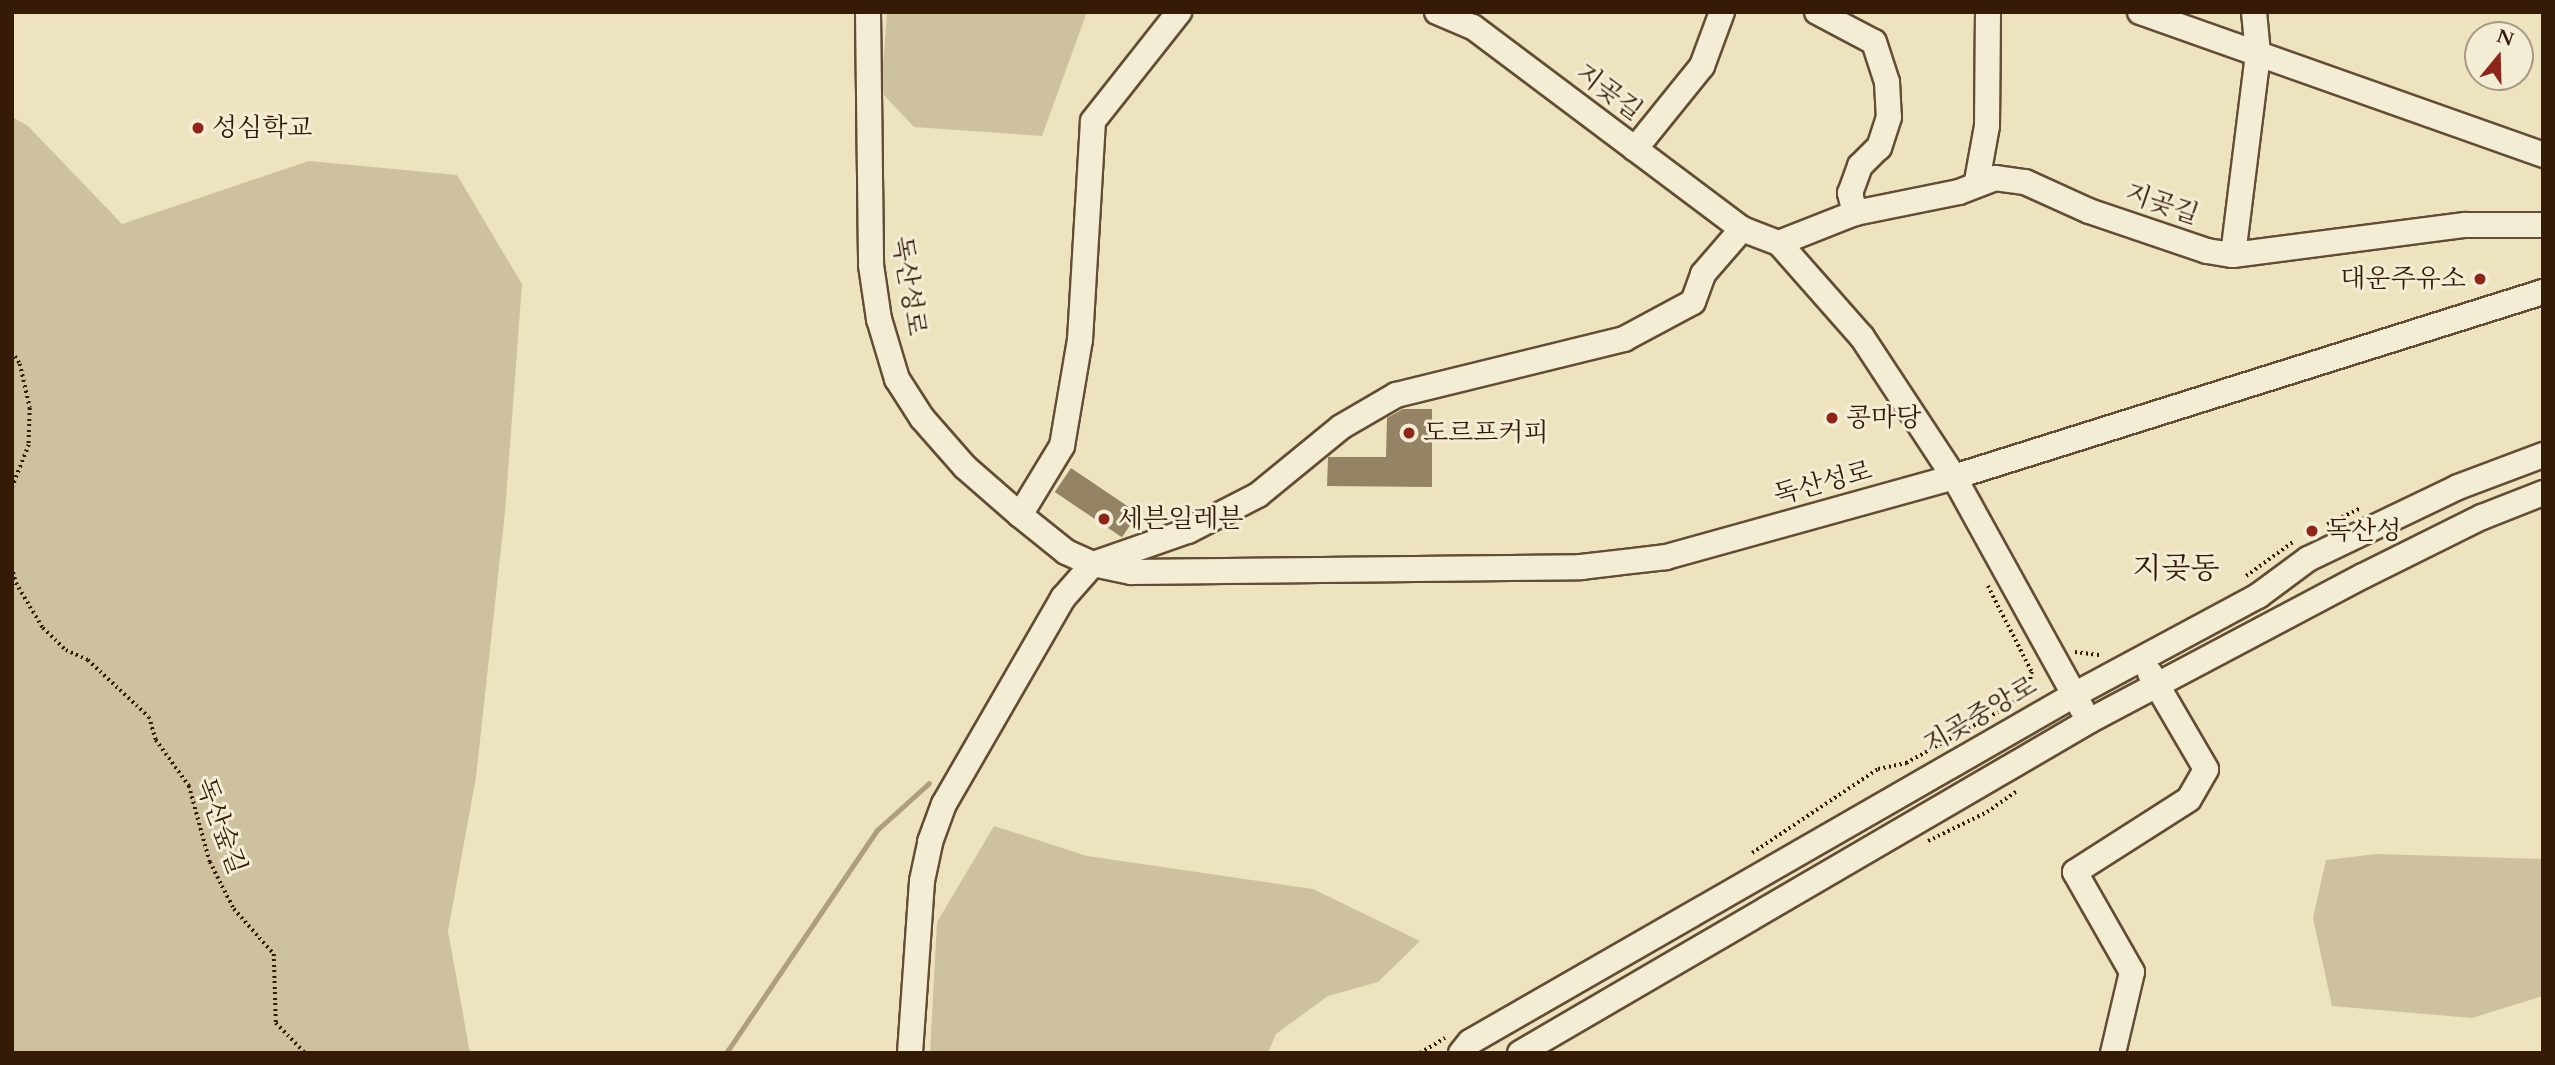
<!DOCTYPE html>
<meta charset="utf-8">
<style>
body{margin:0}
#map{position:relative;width:2555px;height:1065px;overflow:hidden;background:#ede3be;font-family:Cardo,"Noto Serif KR",serif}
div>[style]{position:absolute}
.green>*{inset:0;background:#cec19f}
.stream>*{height:5px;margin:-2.5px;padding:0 2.5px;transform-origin:2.5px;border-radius:2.5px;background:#ae9f7f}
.building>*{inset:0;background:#958366;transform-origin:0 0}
.path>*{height:3.5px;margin-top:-1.75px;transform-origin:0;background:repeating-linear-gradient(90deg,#351b06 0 2px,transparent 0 5.5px)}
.roads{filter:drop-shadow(2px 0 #634d34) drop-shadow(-2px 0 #634d34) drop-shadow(0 2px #634d34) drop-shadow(0 -2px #634d34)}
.minor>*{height:24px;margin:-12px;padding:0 12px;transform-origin:12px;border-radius:12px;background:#f3edd5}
.dots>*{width:19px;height:19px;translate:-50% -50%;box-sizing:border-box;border:4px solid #f3edd5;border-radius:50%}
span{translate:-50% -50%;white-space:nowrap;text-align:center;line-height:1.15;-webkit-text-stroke:6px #f3edd5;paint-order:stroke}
.street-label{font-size:26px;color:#351b06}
.poi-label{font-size:26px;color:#351b06}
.left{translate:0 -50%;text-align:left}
.right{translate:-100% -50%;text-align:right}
.quarter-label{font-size:30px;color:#351b06}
.frame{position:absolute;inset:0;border:14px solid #351b06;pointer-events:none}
.north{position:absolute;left:2464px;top:21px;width:70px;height:70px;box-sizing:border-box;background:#f3edd5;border:2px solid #a79982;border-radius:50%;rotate:19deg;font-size:19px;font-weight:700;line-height:28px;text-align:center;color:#351b06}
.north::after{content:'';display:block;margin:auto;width:24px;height:32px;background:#8f2418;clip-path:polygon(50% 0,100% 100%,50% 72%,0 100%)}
</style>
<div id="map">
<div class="green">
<i style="clip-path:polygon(887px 12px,1087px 12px,1042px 136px,914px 127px,881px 92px)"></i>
<i style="clip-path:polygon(12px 117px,28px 126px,122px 224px,309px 161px,457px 175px,522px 284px,505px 512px,476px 777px,448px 931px,470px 1053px,12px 1053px)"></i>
<i style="clip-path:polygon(994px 826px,1087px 856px,1313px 889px,1420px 941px,1378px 982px,1328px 996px,1276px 1034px,1268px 1053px,930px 1053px,937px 922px)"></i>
<i style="clip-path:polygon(2376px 854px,2543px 859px,2543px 996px,2472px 1018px,2332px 1006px,2313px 918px,2326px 860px)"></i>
</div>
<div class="stream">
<i style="left:726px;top:1053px;width:269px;rotate:-55.9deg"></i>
<i style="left:877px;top:830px;width:70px;rotate:-42.1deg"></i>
</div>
<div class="building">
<i style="clip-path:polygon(1403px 409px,1432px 409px,1432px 487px,1327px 486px,1328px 457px,1386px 457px,1387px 418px)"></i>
<i style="left:1071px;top:468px;width:81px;height:29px;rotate:34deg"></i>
</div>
<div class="path">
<i style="left:12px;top:352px;width:14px;rotate:56deg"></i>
<i style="left:20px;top:364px;width:45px;rotate:77.2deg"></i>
<i style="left:30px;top:408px;width:37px;rotate:92deg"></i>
<i style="left:29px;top:445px;width:46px;rotate:111.6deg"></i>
<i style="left:2327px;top:524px;width:38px;rotate:-25deg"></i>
<i style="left:12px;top:567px;width:16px;rotate:76deg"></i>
<i style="left:16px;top:583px;width:52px;rotate:59deg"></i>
<i style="left:43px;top:628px;width:32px;rotate:44deg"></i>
<i style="left:66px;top:650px;width:24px;rotate:24deg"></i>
<i style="left:88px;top:660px;width:83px;rotate:43.1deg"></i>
<i style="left:149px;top:717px;width:24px;rotate:73deg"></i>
<i style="left:156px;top:740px;width:57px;rotate:54.3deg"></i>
<i style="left:189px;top:786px;width:79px;rotate:74.6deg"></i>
<i style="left:210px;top:862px;width:27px;rotate:63deg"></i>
<i style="left:222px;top:886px;width:26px;rotate:62deg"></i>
<i style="left:234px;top:909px;width:60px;rotate:48.4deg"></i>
<i style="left:274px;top:954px;width:69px;rotate:88.3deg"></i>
<i style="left:276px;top:1023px;width:42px;rotate:46deg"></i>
<i style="left:2246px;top:576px;width:58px;rotate:-35.9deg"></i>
<i style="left:1988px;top:586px;width:97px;rotate:62.9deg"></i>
<i style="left:2032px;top:672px;width:19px;rotate:102deg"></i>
<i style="left:2028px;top:691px;width:19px;rotate:141deg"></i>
<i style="left:2075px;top:652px;width:26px;rotate:7deg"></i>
<i style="left:1928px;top:841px;width:66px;rotate:-26.2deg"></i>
<i style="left:1987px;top:812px;width:38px;rotate:-35deg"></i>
<i style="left:1752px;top:853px;width:151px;rotate:-33.7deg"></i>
<i style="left:1878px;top:769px;width:29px;rotate:-12deg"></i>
<i style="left:1906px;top:763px;width:105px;rotate:-29deg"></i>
<i style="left:1420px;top:1053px;width:29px;rotate:-31deg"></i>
</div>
<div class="roads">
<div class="minor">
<i style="left:868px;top:12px;width:253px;rotate:89.3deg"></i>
<i style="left:871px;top:265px;width:55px;rotate:81.6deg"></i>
<i style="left:879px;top:319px;width:63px;rotate:73.3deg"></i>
<i style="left:897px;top:379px;width:46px;rotate:57.3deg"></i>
<i style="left:922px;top:418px;width:65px;rotate:48.7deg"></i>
<i style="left:965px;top:467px;width:73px;rotate:41.1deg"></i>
<i style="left:1020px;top:515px;width:59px;rotate:38.8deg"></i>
<i style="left:1066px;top:552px;width:30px;rotate:24deg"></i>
<i style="left:1093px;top:564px;width:39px;rotate:12deg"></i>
<i style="left:1131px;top:572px;width:450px;rotate:-0.6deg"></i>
<i style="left:1581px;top:567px;width:86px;rotate:-6.7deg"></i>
<i style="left:1666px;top:557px;width:299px;rotate:-15.5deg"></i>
<i style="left:1954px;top:477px;width:617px;rotate:-17.44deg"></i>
<i style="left:1437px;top:12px;width:39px;rotate:23deg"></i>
<i style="left:1473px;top:27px;width:336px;rotate:36.9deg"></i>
<i style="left:1742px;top:229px;width:40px;rotate:21deg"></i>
<i style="left:1779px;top:243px;width:125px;rotate:48.6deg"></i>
<i style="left:1862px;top:337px;width:168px;rotate:56.7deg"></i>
<i style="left:1954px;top:477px;width:265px;rotate:61.1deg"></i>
<i style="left:1817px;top:12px;width:64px;rotate:27.8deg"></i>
<i style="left:1874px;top:42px;width:42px;rotate:72deg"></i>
<i style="left:1887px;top:82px;width:35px;rotate:87deg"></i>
<i style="left:1889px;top:117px;width:32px;rotate:108deg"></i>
<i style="left:1879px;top:147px;width:27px;rotate:135deg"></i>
<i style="left:1860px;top:166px;width:29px;rotate:110deg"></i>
<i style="left:1850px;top:193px;width:21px;rotate:76deg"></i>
<i style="left:2140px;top:12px;width:428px;rotate:19.5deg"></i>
<i style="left:1635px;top:149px;width:107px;rotate:-51.1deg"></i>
<i style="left:1702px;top:66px;width:58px;rotate:-69.7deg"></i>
<i style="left:1977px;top:181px;width:56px;rotate:-79.7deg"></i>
<i style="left:1987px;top:126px;width:114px;rotate:-89.5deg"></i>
<i style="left:1779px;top:243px;width:82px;rotate:-21.5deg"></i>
<i style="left:1855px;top:213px;width:106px;rotate:-11.4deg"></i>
<i style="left:1959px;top:192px;width:39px;rotate:-21deg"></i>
<i style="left:1995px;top:178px;width:30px;rotate:8deg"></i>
<i style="left:2025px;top:182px;width:70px;rotate:24.4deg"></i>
<i style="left:2089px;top:211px;width:125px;rotate:18.7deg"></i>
<i style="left:2207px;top:251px;width:26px;rotate:9deg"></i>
<i style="left:2233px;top:255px;width:234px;rotate:-7.4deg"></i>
<i style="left:2465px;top:225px;width:78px"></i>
<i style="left:2233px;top:255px;width:204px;rotate:-82.9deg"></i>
<i style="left:2258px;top:53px;width:41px;rotate:-95.6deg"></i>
<i style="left:1020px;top:515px;width:81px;rotate:-58.7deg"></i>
<i style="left:1062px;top:446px;width:108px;rotate:-80.4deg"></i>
<i style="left:1080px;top:340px;width:219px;rotate:-86.6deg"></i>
<i style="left:1093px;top:121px;width:139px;rotate:-51.7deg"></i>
<i style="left:910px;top:1053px;width:172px;rotate:-86deg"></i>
<i style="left:922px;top:881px;width:40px;rotate:-78deg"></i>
<i style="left:930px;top:842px;width:40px;rotate:-69.8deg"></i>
<i style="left:944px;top:804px;width:238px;rotate:-60deg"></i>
<i style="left:1063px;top:598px;width:45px;rotate:-48.6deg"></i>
<i style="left:1093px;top:564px;width:101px;rotate:-19.2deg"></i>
<i style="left:1188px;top:531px;width:79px;rotate:-27.2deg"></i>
<i style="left:1258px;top:495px;width:107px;rotate:-39.3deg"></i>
<i style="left:1341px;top:427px;width:64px;rotate:-30.2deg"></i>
<i style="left:1396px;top:395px;width:235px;rotate:-13.8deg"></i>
<i style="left:1624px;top:339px;width:78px;rotate:-28.2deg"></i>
<i style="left:1693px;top:302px;width:30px;rotate:-70deg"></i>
<i style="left:1703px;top:274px;width:60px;rotate:-49.1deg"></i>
<i style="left:1461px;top:1053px;width:14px;rotate:-51deg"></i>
<i style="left:1470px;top:1042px;width:697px;rotate:-29.88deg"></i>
<i style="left:2074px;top:695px;width:209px;rotate:-28.3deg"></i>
<i style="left:2258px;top:596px;width:62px;rotate:-36.5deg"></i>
<i style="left:2308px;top:559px;width:166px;rotate:-25.6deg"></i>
<i style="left:2458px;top:487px;width:91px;rotate:-20.6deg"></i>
<i style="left:1520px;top:1053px;width:659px;rotate:-30.26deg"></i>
<i style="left:2089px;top:721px;width:310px;rotate:-27.9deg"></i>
<i style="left:2363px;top:576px;width:133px;rotate:-26.4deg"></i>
<i style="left:2482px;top:517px;width:66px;rotate:-21.5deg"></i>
<i style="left:2113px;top:1053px;width:83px;rotate:-76.8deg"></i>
<i style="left:2132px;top:972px;width:115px;rotate:-119.7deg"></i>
<i style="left:2075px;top:872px;width:135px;rotate:-32.6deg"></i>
<i style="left:2189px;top:799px;width:34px;rotate:-60deg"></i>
<i style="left:2206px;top:769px;width:111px;rotate:-120.3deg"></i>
</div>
</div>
<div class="dots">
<i style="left:198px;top:128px;background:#8f2418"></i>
<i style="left:2480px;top:279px;background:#8f2418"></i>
<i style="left:1832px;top:418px;background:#8f2418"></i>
<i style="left:1409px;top:433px;background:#8f2418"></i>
<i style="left:1104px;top:519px;background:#8f2418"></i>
<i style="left:2312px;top:531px;background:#8f2418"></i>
</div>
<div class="street-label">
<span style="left:1609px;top:92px;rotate:37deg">지곶길</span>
<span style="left:2162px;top:204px;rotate:19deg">지곶길</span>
<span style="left:909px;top:286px;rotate:81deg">독산성로</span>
<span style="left:1823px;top:483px;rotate:-15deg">독산성로</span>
<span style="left:1980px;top:715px;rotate:-30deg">지곶중앙로</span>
<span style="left:221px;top:826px;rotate:70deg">독산숲길</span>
</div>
<div class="poi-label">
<span class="left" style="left:212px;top:128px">성심학교</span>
<span class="right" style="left:2466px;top:279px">대운주유소</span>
<span class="left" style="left:1846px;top:418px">콩마당</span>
<span class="left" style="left:1423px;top:433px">도르프커피</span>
<span class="left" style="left:1118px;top:519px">세븐일레븐</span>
<span class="left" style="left:2326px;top:531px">독산성</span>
</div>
<div class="quarter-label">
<span style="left:2176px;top:569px">지곶동</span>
</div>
<div class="frame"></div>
<div class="north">N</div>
</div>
